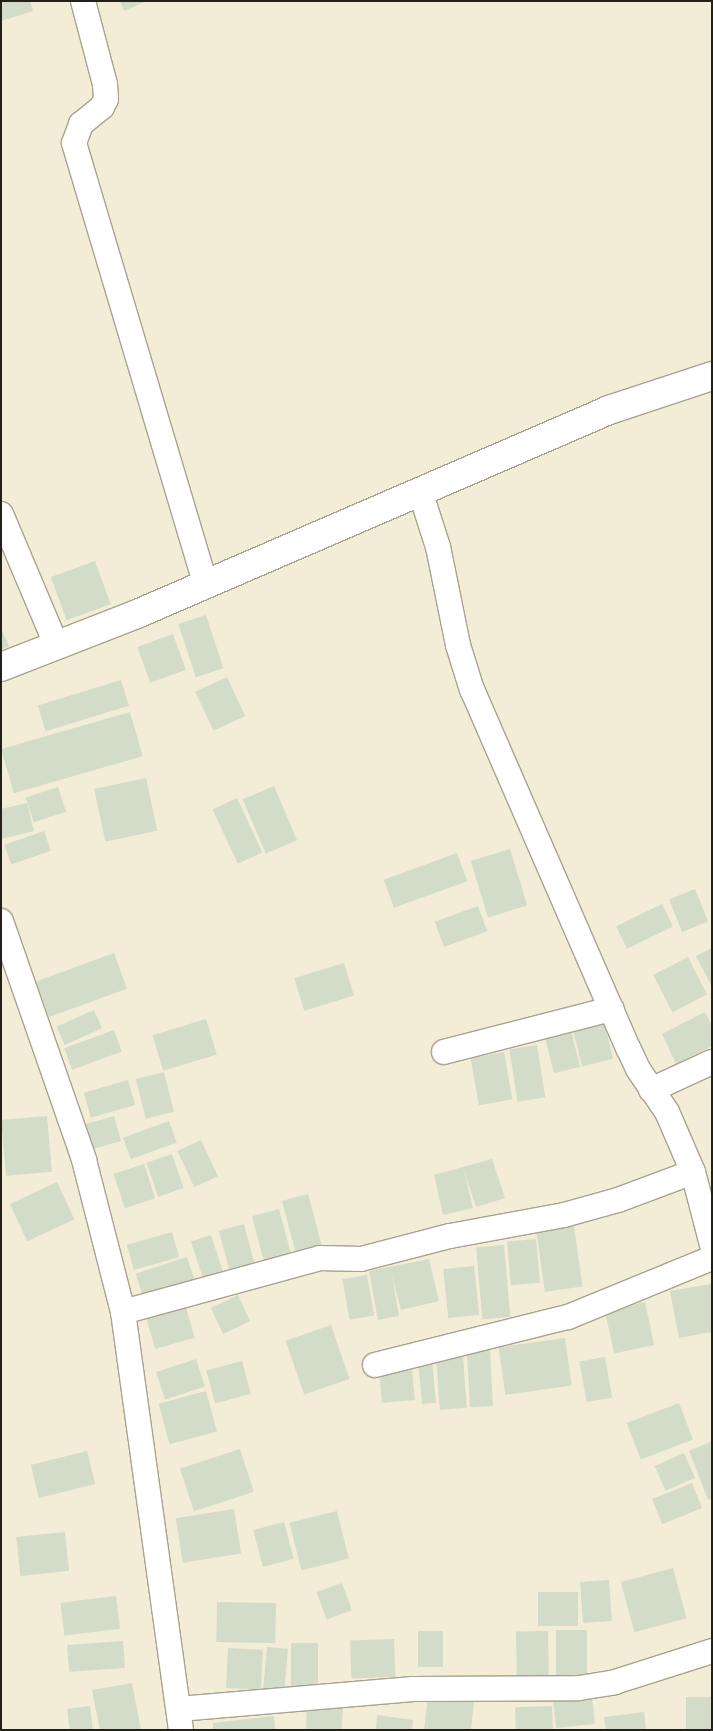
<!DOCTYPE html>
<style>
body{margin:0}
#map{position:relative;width:713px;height:1731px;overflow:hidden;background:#f3ecd7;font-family:"Space Grotesk",sans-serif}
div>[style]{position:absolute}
.building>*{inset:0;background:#d3dcc8;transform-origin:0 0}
.roads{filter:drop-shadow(1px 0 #a9a28f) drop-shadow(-1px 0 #a9a28f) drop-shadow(0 1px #a9a28f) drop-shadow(0 -1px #a9a28f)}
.minor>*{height:24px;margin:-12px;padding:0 12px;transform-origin:12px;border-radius:12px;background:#fff}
.tertiary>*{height:28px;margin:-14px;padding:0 14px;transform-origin:14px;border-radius:14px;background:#fff}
span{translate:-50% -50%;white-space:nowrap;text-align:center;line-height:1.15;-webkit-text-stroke:4px #f3ecd7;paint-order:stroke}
.frame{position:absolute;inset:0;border:2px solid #232019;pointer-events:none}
</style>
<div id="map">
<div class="building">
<i style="clip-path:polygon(1px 1px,30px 1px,33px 11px,1px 21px)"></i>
<i style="clip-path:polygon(120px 1px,147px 1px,124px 11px)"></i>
<i style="left:95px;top:561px;width:46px;height:47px;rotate:70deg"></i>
<i style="left:206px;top:615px;width:56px;height:29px;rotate:72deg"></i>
<i style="clip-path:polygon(1px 628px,9px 646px,1px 650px)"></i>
<i style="left:173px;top:634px;width:38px;height:38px;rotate:70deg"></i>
<i style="left:227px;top:677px;width:43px;height:35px;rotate:65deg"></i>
<i style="left:121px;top:680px;width:27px;height:87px;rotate:73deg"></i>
<i style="left:130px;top:712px;width:46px;height:134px;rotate:74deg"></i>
<i style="left:146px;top:778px;width:54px;height:53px;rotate:78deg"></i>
<i style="left:274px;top:786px;width:59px;height:34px;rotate:67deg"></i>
<i style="left:58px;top:787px;width:26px;height:34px;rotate:72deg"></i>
<i style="left:237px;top:798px;width:60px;height:27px;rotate:65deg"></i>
<i style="clip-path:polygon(27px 803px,34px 831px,1px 839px,1px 809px)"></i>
<i style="left:44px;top:831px;width:21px;height:42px;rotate:71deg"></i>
<i style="left:510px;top:849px;width:59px;height:41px;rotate:73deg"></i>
<i style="left:457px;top:853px;width:30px;height:78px;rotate:70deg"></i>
<i style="left:695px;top:889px;width:35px;height:28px;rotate:68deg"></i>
<i style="left:662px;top:904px;width:25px;height:51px;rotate:64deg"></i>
<i style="left:478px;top:906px;width:27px;height:46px;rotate:70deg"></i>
<i style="clip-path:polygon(710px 949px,712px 951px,712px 987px,696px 956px)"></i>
<i style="left:114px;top:953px;width:38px;height:83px;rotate:70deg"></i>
<i style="left:688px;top:957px;width:42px;height:39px;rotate:63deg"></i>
<i style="left:344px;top:963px;width:34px;height:52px;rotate:73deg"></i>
<i style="left:94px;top:1010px;width:20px;height:41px;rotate:66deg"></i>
<i style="clip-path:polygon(705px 1012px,712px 1026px,712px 1046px,676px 1064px,662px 1034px)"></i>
<i style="left:602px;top:1014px;width:46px;height:32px;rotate:76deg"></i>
<i style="left:206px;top:1019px;width:37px;height:56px;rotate:73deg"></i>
<i style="left:569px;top:1022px;width:46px;height:27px;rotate:76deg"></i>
<i style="left:114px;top:1030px;width:23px;height:53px;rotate:70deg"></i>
<i style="left:537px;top:1045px;width:53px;height:28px;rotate:81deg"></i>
<i style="left:504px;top:1052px;width:48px;height:34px;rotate:80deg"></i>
<i style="left:164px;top:1072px;width:41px;height:29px;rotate:76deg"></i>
<i style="left:128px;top:1080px;width:26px;height:46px;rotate:74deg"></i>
<i style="left:47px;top:1116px;width:56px;height:46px;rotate:85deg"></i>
<i style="left:114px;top:1116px;width:26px;height:30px;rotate:74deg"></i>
<i style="left:169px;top:1121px;width:23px;height:49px;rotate:70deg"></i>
<i style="left:201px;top:1140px;width:40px;height:26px;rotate:65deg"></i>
<i style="left:172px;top:1154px;width:36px;height:27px;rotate:71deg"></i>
<i style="clip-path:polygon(492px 1159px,505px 1198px,476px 1207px,464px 1171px,473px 1208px,443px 1215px,434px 1175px)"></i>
<i style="left:144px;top:1164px;width:36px;height:32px;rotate:72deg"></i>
<i style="left:57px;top:1182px;width:41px;height:52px;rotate:65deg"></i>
<i style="left:308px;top:1194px;width:54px;height:27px;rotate:75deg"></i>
<i style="left:279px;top:1209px;width:49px;height:28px;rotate:75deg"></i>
<i style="left:244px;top:1224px;width:46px;height:26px;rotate:75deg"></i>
<i style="left:574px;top:1226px;width:61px;height:38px;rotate:82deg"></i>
<i style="left:172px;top:1232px;width:26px;height:47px;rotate:74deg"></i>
<i style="left:211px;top:1235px;width:42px;height:21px;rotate:72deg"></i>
<i style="left:536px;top:1239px;width:44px;height:29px;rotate:85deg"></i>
<i style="left:504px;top:1245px;width:72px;height:28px;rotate:85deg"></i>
<i style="left:187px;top:1257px;width:25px;height:54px;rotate:72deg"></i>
<i style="clip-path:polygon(429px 1259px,439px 1301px,401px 1310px,392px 1276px,399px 1316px,378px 1320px,369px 1271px)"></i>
<i style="left:474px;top:1266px;width:49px;height:31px;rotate:84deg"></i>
<i style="left:367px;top:1275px;width:41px;height:25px;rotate:80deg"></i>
<i style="clip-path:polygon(711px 1284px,712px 1332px,679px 1338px,670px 1291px)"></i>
<i style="left:238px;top:1295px;width:29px;height:30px;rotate:65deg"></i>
<i style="left:645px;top:1302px;width:44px;height:41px;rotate:78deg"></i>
<i style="left:185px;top:1304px;width:35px;height:41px;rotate:74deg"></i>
<i style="left:331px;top:1325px;width:57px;height:48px;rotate:71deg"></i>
<i style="left:565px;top:1338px;width:48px;height:67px;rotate:82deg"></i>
<i style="left:490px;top:1350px;width:56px;height:23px;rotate:87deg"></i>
<i style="left:463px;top:1355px;width:53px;height:27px;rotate:86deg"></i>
<i style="left:605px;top:1357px;width:41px;height:26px;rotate:80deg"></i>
<i style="left:432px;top:1358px;width:45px;height:14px;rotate:85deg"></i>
<i style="left:196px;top:1359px;width:29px;height:42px;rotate:72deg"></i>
<i style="left:242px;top:1361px;width:34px;height:37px;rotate:75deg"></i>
<i style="left:412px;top:1368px;width:32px;height:33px;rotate:85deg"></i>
<i style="left:206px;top:1391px;width:42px;height:49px;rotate:75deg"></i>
<i style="left:679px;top:1403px;width:39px;height:56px;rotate:69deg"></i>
<i style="clip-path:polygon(712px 1441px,712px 1498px,708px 1500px,689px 1451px)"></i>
<i style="left:240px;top:1449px;width:45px;height:63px;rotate:72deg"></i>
<i style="left:87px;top:1451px;width:34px;height:58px;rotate:76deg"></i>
<i style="left:684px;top:1453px;width:27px;height:32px;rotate:66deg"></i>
<i style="left:692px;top:1483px;width:27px;height:43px;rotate:68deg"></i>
<i style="left:234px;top:1509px;width:45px;height:59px;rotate:81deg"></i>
<i style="left:337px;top:1511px;width:49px;height:49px;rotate:76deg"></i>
<i style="left:284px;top:1522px;width:38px;height:32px;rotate:75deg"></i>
<i style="left:65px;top:1532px;width:39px;height:49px;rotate:84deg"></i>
<i style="left:673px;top:1568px;width:52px;height:54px;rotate:75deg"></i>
<i style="left:609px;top:1580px;width:41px;height:29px;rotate:86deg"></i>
<i style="left:342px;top:1583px;width:29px;height:27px;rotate:70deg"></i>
<i style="left:538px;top:1592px;width:40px;height:34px"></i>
<i style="left:116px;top:1596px;width:33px;height:56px;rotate:83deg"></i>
<i style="left:217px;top:1602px;width:59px;height:40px;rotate:1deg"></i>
<i style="left:556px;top:1630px;width:31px;height:47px"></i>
<i style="left:418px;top:1631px;width:25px;height:36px"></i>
<i style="left:548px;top:1631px;width:49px;height:32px;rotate:89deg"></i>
<i style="left:394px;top:1639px;width:38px;height:44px;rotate:88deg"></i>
<i style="left:123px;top:1641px;width:27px;height:56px;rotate:86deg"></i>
<i style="left:291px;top:1643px;width:27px;height:48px"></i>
<i style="left:267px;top:1647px;width:21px;height:42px;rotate:5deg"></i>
<i style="left:228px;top:1648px;width:35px;height:40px;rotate:3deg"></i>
<i style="clip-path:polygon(132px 1683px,141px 1730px,100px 1730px,92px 1690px)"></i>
<i style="clip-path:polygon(428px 1697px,474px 1702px,471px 1730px,424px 1730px)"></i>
<i style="left:592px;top:1697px;width:27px;height:39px;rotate:84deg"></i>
<i style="left:686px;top:1697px;width:26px;height:33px"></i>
<i style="left:307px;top:1704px;width:36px;height:26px;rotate:3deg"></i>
<i style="left:90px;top:1706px;width:24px;height:23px;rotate:83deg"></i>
<i style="left:552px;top:1706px;width:24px;height:37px;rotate:88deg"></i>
<i style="clip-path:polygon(644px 1712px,646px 1730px,606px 1730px,604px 1717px)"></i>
<i style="clip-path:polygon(377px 1715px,413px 1720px,412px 1730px,376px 1730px)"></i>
<i style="clip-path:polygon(274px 1716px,275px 1730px,213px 1730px,213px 1723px)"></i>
</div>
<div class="roads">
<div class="minor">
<i style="left:83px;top:1px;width:86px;rotate:75.2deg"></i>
<i style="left:105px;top:84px;width:15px;rotate:86deg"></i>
<i style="left:106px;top:99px;width:9px;rotate:117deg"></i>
<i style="left:102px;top:107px;width:27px;rotate:141deg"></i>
<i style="left:81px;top:124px;width:20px;rotate:110deg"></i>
<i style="left:74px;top:143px;width:461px;rotate:73.4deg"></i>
<i style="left:1px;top:514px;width:141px;rotate:67.1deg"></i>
<i style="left:1px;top:921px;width:253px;rotate:70.8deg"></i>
<i style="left:84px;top:1160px;width:157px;rotate:75.6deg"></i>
<i style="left:123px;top:1312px;width:422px;rotate:82.1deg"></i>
<i style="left:444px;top:1052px;width:173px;rotate:-14.4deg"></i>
<i style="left:651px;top:1090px;width:67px;rotate:-24.7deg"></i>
<i style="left:693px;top:1172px;width:75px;rotate:75.4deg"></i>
<i style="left:123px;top:1312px;width:204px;rotate:-15.3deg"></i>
<i style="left:320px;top:1258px;width:41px;rotate:1.4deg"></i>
<i style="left:361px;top:1259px;width:92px;rotate:-14.5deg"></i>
<i style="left:450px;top:1236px;width:116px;rotate:-10.4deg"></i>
<i style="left:564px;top:1215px;width:56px;rotate:-15.5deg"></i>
<i style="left:618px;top:1200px;width:80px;rotate:-20.5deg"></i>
<i style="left:693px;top:1172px;width:65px;rotate:-113.4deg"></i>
<i style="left:667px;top:1112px;width:52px;rotate:-124deg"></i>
<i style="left:638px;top:1069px;width:23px;rotate:-115deg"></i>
<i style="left:628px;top:1048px;width:391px;rotate:-113.5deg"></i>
<i style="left:472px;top:690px;width:47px;rotate:-107.3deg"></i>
<i style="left:458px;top:645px;width:100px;rotate:-101.5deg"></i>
<i style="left:438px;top:547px;width:59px;rotate:-107.8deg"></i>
<i style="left:375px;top:1365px;width:199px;rotate:-14deg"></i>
<i style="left:568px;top:1317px;width:156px;rotate:-22.3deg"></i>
<i style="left:179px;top:1709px;width:235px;rotate:-4.9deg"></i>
<i style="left:413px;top:1689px;width:166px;rotate:-0.3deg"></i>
<i style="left:579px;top:1688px;width:36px;rotate:-9deg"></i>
<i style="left:615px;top:1682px;width:102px;rotate:-17.7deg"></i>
</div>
<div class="tertiary">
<i style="left:1px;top:667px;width:146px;rotate:-21.3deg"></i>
<i style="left:137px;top:614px;width:514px;rotate:-23.37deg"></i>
<i style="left:609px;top:410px;width:108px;rotate:-18.3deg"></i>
</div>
</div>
<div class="frame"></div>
</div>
